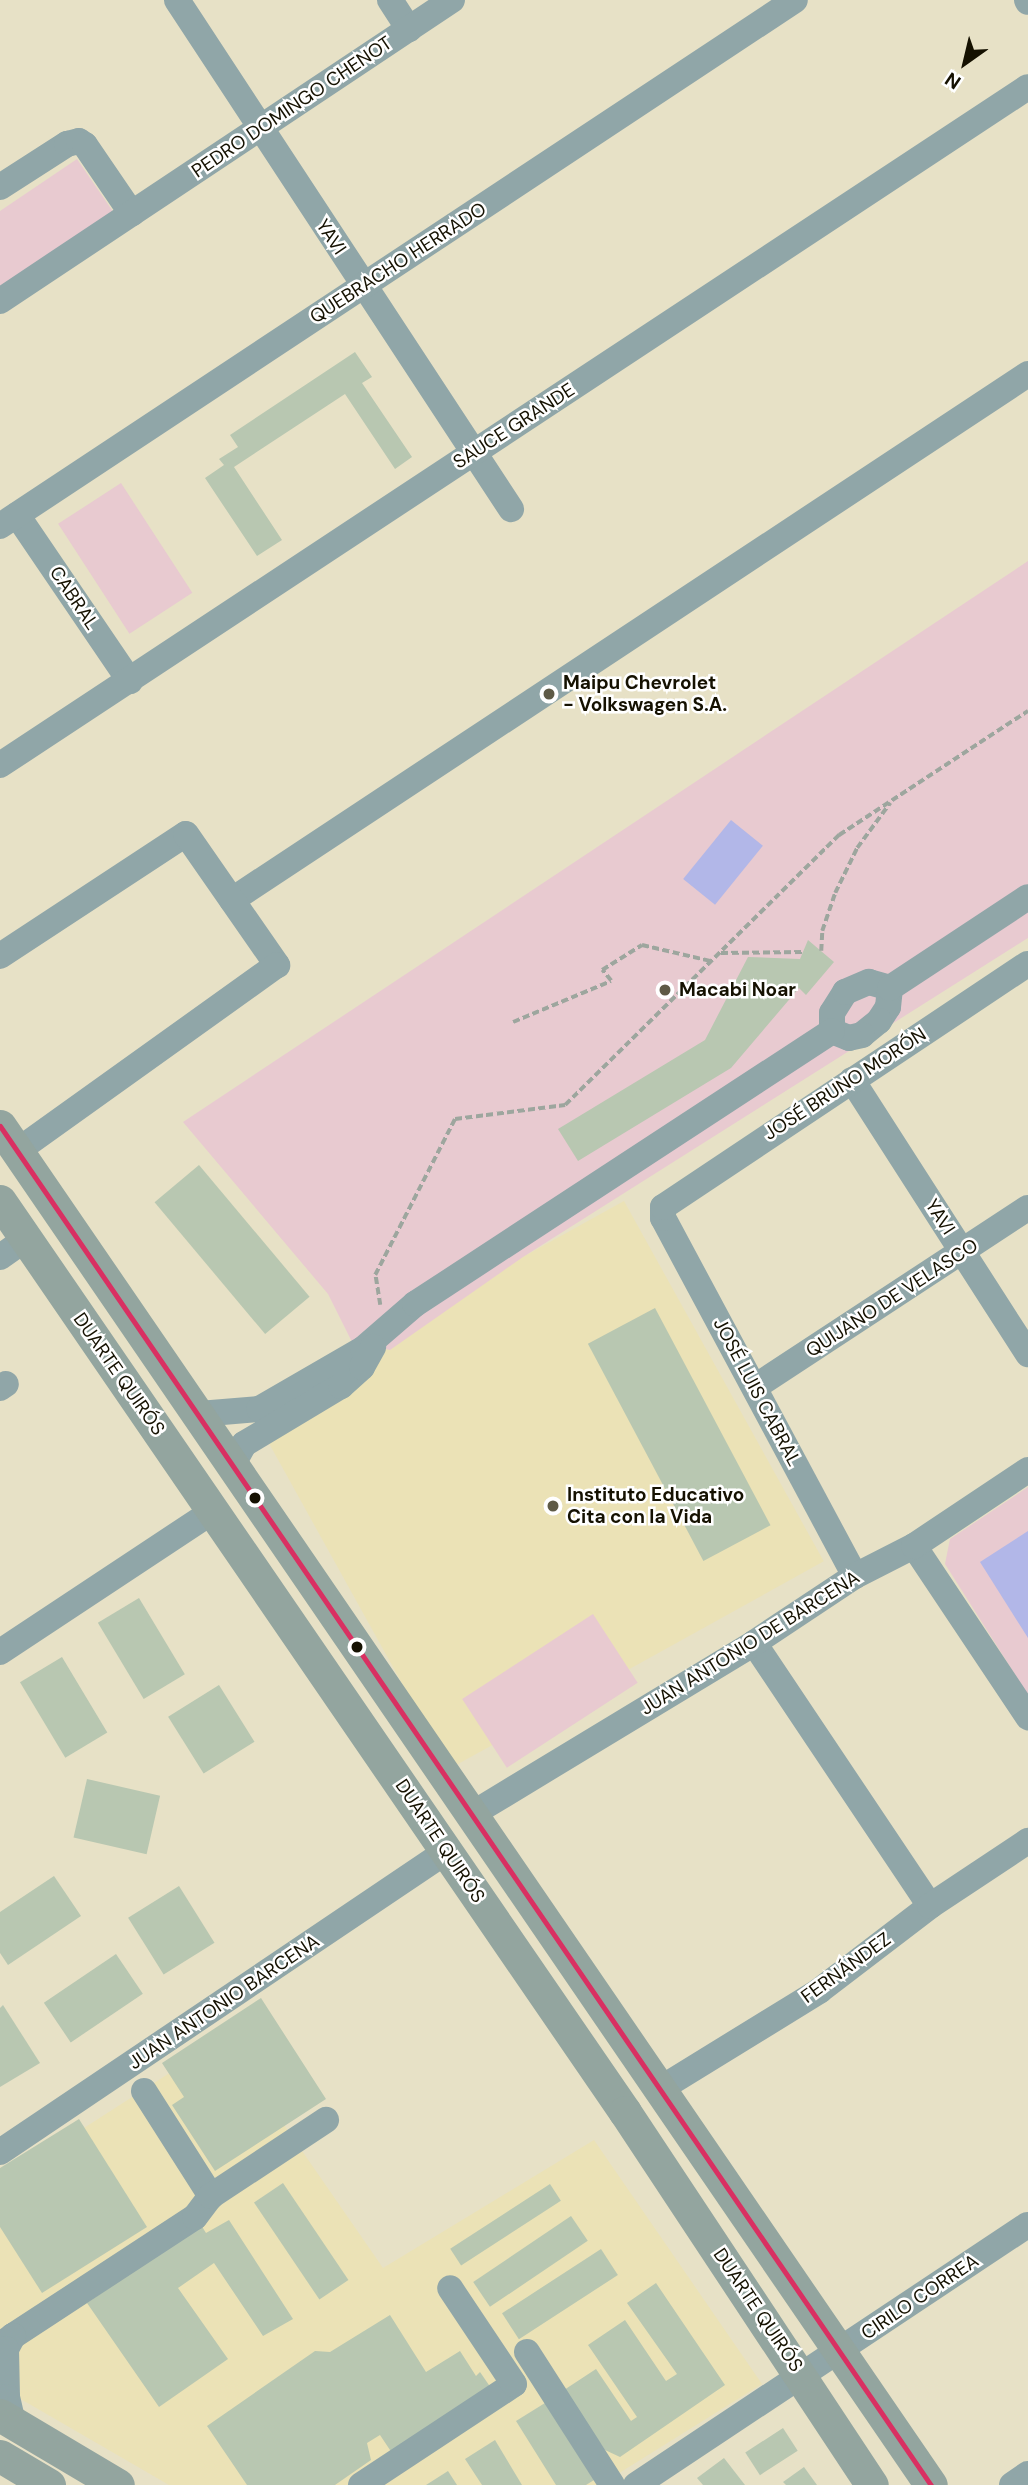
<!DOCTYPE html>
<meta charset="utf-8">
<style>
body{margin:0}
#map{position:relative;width:1028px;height:2485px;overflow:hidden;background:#e7e1c6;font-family:"DM Sans",sans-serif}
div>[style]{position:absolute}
.built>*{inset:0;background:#ebe2b6;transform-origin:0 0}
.green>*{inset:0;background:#e8cad0;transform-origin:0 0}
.water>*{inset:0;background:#b2b7e8;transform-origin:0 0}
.building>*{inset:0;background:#b8c7b1;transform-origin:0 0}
.path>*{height:3.5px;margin-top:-1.75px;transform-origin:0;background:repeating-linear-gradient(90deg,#9da69e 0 7px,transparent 0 10.5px)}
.minor>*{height:26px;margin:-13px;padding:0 13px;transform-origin:13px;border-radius:13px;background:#90a6a8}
.major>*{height:33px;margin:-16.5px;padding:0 16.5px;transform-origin:16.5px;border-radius:16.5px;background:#93a59f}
.bus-1>*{height:5px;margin:-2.5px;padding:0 2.5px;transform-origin:2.5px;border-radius:2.5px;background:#d93062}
.dots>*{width:19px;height:19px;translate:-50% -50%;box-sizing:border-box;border:4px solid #fff;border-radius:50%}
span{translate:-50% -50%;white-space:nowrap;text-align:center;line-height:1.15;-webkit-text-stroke:5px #fff;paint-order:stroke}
.street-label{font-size:19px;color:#151101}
.poi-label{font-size:19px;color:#151101;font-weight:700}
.left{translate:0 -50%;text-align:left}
.north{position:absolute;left:930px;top:28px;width:70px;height:70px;-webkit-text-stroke:5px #fff;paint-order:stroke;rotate:214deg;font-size:19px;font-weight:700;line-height:28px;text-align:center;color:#151101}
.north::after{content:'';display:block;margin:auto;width:24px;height:32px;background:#151101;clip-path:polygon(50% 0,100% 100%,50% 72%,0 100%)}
</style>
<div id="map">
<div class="built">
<i style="left:624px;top:1201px;width:412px;height:428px;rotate:61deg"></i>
<i style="clip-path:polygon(224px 2038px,383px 2268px,594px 2140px,762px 2384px,600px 2485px,169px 2485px,0 2387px,0 2182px)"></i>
</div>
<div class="green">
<i style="clip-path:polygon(77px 159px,114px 213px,0 290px,0 211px)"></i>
<i style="left:121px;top:483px;width:131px;height:75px;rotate:57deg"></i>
<i style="clip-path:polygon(1028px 561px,1028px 938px,523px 1257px,390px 1350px,352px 1342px,328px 1294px,183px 1122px)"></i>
<i style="clip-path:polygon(1028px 1487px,1028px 1695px,945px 1564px,950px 1539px)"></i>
<i style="left:593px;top:1614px;width:82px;height:156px;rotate:57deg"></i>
</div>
<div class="water">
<i style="left:731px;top:820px;width:41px;height:76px;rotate:39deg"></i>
<i style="clip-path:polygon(1028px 1531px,1028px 1638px,980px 1562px)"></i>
</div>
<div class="building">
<i style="clip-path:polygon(355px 352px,372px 377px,362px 383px,412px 457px,395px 469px,345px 394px,234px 467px,282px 540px,257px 556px,205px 478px,224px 465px,219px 459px,238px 447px,230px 435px)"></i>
<i style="clip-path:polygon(808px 940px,834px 962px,806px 995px,799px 988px,731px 1068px,578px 1161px,558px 1129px,705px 1040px,748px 957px,800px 959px)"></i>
<i style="left:199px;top:1165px;width:172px;height:58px;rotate:50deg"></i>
<i style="left:655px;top:1308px;width:246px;height:76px;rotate:62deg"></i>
<i style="left:139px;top:1598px;width:89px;height:48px;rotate:59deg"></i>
<i style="left:62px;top:1657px;width:88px;height:49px;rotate:59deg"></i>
<i style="left:219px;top:1685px;width:67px;height:60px;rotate:58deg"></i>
<i style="left:87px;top:1779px;width:75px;height:60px;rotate:13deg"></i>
<i style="clip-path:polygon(54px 1876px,81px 1916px,8px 1965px,0 1953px,0 1912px)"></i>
<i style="left:179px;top:1886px;width:67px;height:60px;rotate:58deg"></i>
<i style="left:116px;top:1954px;width:48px;height:87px;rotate:56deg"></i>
<i style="clip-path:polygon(261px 1998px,326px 2099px,215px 2171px,172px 2105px,184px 2097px,162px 2063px)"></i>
<i style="clip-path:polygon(3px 2005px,40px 2063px,0 2087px,0 2008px)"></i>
<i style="clip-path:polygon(79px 2119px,147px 2227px,42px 2293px,0 2227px,0 2168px)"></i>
<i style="left:283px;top:2183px;width:117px;height:35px;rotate:56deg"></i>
<i style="left:550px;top:2184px;width:20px;height:119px;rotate:57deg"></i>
<i style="left:571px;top:2216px;width:30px;height:118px;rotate:56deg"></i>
<i style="clip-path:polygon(229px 2220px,293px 2319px,263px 2336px,214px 2263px,178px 2288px,228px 2359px,159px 2407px,87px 2303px,201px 2225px,206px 2233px)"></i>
<i style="left:601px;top:2249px;width:31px;height:118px;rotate:57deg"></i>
<i style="clip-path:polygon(656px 2283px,725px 2385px,620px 2457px,605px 2450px,564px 2390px,596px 2369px,631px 2421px,637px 2417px,588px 2345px,625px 2320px,666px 2381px,677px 2374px,627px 2303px)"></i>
<i style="clip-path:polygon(390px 2315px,426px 2372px,460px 2351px,476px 2376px,480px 2372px,491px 2388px,392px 2453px,380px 2435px,367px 2443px,371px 2460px,335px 2485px,247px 2485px,207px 2426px,315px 2351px,330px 2352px)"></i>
<i style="clip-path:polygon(545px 2403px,594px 2480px,586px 2485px,556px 2485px,516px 2421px)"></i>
<i style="left:783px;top:2428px;width:27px;height:45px;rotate:57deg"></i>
<i style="clip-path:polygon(495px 2440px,522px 2485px,482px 2485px,465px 2459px)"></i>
<i style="clip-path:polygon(724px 2458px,745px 2485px,703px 2485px,697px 2478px)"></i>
<i style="clip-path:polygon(804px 2467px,817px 2485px,786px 2485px,783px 2482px)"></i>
<i style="clip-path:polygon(448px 2471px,457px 2485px,426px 2485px)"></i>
</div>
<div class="path">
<i style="left:821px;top:951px;width:20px;rotate:-87deg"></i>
<i style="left:822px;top:931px;width:40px;rotate:-71.1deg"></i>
<i style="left:835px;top:893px;width:50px;rotate:-63.9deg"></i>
<i style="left:857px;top:848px;width:56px;rotate:-53.7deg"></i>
<i style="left:721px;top:953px;width:82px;rotate:-0.7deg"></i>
<i style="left:513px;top:1022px;width:106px;rotate:-22.7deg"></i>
<i style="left:611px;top:981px;width:14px;rotate:-129deg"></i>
<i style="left:602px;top:970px;width:47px;rotate:-32deg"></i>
<i style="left:642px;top:945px;width:71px;rotate:13.1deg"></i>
<i style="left:380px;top:1305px;width:30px;rotate:-99deg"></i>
<i style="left:375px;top:1275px;width:175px;rotate:-62.9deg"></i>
<i style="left:455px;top:1119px;width:111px;rotate:-7.3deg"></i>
<i style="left:565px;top:1105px;width:385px;rotate:-44.6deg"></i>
<i style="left:839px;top:835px;width:226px;rotate:-33.3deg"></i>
</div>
<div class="minor">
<i style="left:177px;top:0;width:609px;rotate:56.73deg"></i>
<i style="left:390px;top:0;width:35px;rotate:57deg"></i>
<i style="left:1027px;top:0;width:2px;rotate:63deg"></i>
<i style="left:0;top:187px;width:80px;rotate:-32.7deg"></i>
<i style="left:67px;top:144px;width:12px;rotate:-14deg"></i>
<i style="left:79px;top:141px;width:7px;rotate:34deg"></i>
<i style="left:85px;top:145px;width:83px;rotate:55.7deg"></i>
<i style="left:0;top:301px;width:543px;rotate:-33.66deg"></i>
<i style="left:17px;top:515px;width:201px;rotate:55.8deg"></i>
<i style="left:0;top:526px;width:953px;rotate:-33.49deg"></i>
<i style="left:0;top:765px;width:1231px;rotate:-33.41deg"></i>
<i style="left:232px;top:900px;width:954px;rotate:-33.46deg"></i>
<i style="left:0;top:956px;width:222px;rotate:-33.3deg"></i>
<i style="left:186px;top:834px;width:160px;rotate:55.2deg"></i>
<i style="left:277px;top:965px;width:320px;rotate:144.4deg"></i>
<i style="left:869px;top:982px;width:22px;rotate:16deg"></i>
<i style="left:890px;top:988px;width:19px;rotate:96deg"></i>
<i style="left:888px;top:1007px;width:17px;rotate:123deg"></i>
<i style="left:879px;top:1021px;width:22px;rotate:141deg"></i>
<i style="left:862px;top:1035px;width:13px;rotate:167deg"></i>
<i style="left:849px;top:1038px;width:18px;rotate:-158deg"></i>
<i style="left:832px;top:1031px;width:18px;rotate:-90deg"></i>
<i style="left:832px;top:1013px;width:25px;rotate:-58deg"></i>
<i style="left:845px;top:992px;width:26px;rotate:-23deg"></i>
<i style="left:890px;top:988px;width:165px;rotate:-33.4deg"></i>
<i style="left:852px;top:1080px;width:326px;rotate:57.3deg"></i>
<i style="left:0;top:1257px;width:32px;rotate:-35deg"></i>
<i style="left:755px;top:1387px;width:326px;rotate:-33.3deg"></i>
<i style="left:0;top:1388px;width:7px;rotate:-34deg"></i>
<i style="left:199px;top:1414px;width:60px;rotate:-4.8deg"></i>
<i style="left:259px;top:1409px;width:120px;rotate:-30deg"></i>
<i style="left:363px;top:1349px;width:69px;rotate:-40.9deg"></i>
<i style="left:415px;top:1304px;width:498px;rotate:-33.2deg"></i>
<i style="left:233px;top:1464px;width:23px;rotate:-61deg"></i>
<i style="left:244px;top:1444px;width:113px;rotate:-30.9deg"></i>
<i style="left:341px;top:1386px;width:28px;rotate:-42deg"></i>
<i style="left:362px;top:1367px;width:23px;rotate:-61deg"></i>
<i style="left:914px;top:1546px;width:206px;rotate:56.3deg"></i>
<i style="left:855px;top:1576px;width:406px;rotate:-118.2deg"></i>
<i style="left:663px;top:1218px;width:11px;rotate:-90deg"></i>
<i style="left:663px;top:1207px;width:438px;rotate:-33.7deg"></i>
<i style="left:754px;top:1643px;width:316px;rotate:56.2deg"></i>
<i style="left:0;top:1652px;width:255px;rotate:-33.5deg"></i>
<i style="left:472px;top:1814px;width:330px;rotate:-31.2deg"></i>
<i style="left:754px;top:1643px;width:121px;rotate:-33.6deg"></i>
<i style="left:855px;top:1576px;width:66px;rotate:-27deg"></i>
<i style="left:914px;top:1546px;width:137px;rotate:-33.7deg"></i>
<i style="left:660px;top:2089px;width:187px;rotate:-31.6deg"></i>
<i style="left:819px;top:1991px;width:140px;rotate:-37.4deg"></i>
<i style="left:930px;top:1906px;width:118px;rotate:-33.6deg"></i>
<i style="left:144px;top:2091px;width:125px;rotate:57.5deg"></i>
<i style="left:0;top:2152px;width:539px;rotate:-33.96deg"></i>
<i style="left:13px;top:2336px;width:217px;rotate:-33.2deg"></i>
<i style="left:195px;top:2217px;width:26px;rotate:-53deg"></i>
<i style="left:211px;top:2196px;width:138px;rotate:-33.5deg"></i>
<i style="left:0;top:2345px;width:16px;rotate:-35deg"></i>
<i style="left:13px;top:2336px;width:15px;rotate:118deg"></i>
<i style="left:6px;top:2349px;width:48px;rotate:88.8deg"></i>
<i style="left:7px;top:2397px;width:26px;rotate:77deg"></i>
<i style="left:527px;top:2352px;width:158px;rotate:57.4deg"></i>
<i style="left:361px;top:2485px;width:183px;rotate:-33.4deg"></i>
<i style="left:514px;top:2384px;width:115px;rotate:-123.7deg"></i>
<i style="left:636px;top:2485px;width:470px;rotate:-33.6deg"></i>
<i style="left:1012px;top:2485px;width:19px;rotate:-35deg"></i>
</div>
<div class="major">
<i style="left:0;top:1126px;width:1647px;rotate:55.59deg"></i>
<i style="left:0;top:1201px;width:1105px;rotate:55.55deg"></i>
<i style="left:625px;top:2112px;width:447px;rotate:56.5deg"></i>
<i style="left:0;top:2415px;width:137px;rotate:30.7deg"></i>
<i style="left:0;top:2456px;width:57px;rotate:30.6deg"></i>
</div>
<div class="bus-1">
<i style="left:0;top:1126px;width:1647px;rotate:55.59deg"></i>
</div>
<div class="dots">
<i style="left:549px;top:694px;background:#5e5a46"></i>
<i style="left:665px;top:990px;background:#5e5a46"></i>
<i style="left:255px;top:1498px;background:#151101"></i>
<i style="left:553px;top:1506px;background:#5e5a46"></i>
<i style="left:357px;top:1647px;background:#151101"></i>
</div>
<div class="street-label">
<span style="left:292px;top:107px;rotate:-34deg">PEDRO DOMINGO CHENOT</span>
<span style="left:331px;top:237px;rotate:56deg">YAVI</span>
<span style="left:398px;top:263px;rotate:-33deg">QUEBRACHO HERRADO</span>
<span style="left:514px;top:426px;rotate:-33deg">SAUCE GRANDE</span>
<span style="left:74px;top:598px;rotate:56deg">CABRAL</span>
<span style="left:845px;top:1084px;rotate:-33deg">JOSÉ BRUNO MORÓN</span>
<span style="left:940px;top:1217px;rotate:57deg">YAVI</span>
<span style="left:892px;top:1298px;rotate:-33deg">QUIJANO DE VELASCO</span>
<span style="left:119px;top:1374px;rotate:55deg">DUARTE QUIRÓS</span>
<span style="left:757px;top:1392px;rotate:62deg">JOSÉ LUIS CABRAL</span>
<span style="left:750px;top:1643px;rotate:-32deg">JUAN ANTONIO DE BARCENA</span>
<span style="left:440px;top:1841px;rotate:56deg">DUARTE QUIRÓS</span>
<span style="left:846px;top:1968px;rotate:-36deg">FERNÁNDEZ</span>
<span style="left:224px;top:2002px;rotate:-34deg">JUAN ANTONIO BARCENA</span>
<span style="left:920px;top:2297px;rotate:-34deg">CIRILO CORREA</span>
<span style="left:758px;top:2310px;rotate:56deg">DUARTE QUIRÓS</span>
</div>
<div class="poi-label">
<span class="left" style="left:563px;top:694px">Maipu Chevrolet<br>- Volkswagen S.A.</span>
<span class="left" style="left:679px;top:990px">Macabi Noar</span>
<span class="left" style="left:567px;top:1506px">Instituto Educativo<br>Cita con la Vida</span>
</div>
<div class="north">N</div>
</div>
